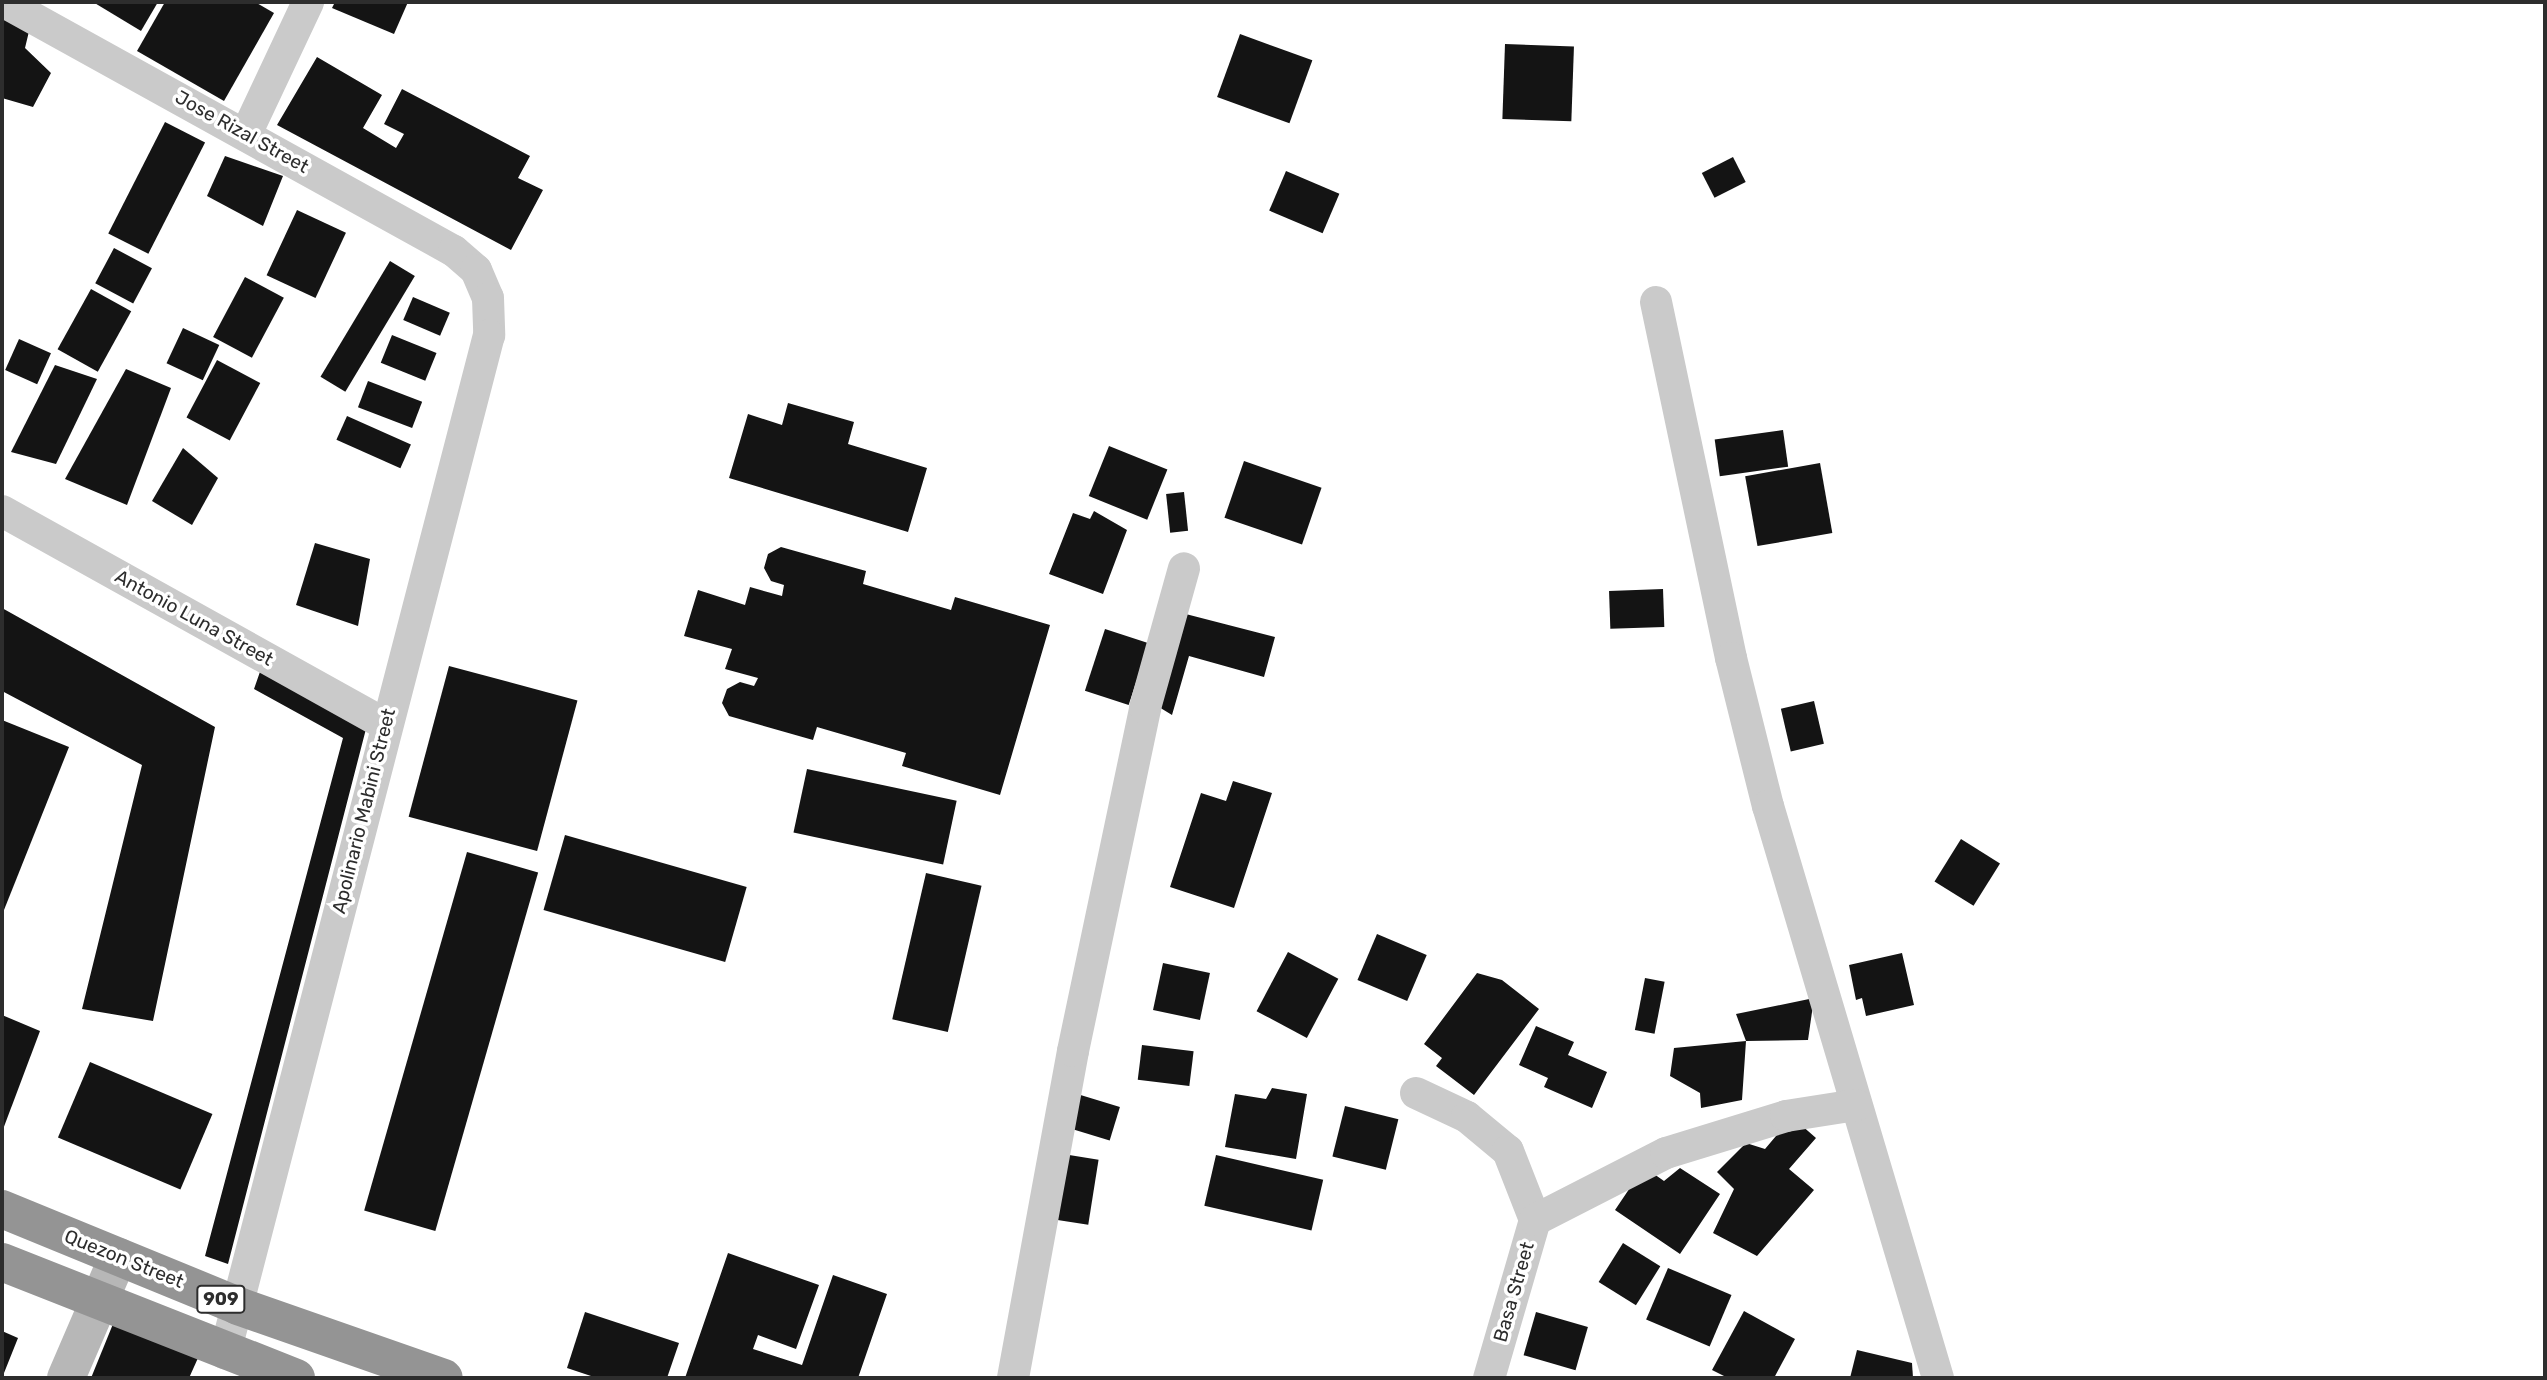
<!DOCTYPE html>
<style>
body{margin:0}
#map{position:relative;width:2547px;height:1380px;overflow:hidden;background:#fff;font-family:Rubik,sans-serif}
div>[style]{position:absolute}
.building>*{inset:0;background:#141414;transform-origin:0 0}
.street>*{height:32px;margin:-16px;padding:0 16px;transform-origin:16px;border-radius:16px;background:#cacaca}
.secondary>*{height:38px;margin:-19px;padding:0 19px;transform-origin:19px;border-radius:19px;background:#b7b7b7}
.highway>*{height:38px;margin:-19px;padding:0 19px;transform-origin:19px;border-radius:19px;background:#949494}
span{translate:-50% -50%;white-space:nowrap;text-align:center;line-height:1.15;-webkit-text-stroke:7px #fff;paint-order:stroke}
.shield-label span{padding:2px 5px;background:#fff;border:2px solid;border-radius:5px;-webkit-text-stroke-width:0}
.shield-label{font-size:18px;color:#2d2d2d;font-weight:700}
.street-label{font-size:19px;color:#2d2d2d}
.frame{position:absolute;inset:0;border:4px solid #2d2d2d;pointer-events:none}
</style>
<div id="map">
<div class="building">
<i style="clip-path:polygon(93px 2px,158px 2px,141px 31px)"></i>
<i style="clip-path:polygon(165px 2px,255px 2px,274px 13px,224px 101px,137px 51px)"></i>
<i style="clip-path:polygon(335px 2px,408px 2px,394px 34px,332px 8px)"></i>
<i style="clip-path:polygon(2px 10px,31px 23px,25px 48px,51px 73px,33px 107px,2px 98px)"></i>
<i style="left:1240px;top:34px;width:77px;height:67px;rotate:20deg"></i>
<i style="left:1505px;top:44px;width:69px;height:75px;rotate:2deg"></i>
<i style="clip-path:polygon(317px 57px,382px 95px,363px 128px,396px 148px,404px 134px,384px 124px,402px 89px,530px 156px,518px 178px,543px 190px,511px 250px,277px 125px)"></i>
<i style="left:165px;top:122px;width:45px;height:125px;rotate:27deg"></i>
<i style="clip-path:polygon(225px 156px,283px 176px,263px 226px,207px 196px)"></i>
<i style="left:1733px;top:157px;width:28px;height:35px;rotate:63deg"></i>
<i style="left:1286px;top:171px;width:58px;height:43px;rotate:23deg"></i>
<i style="left:297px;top:210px;width:54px;height:72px;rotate:25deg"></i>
<i style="left:114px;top:248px;width:43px;height:40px;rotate:28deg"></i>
<i style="left:390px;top:261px;width:29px;height:135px;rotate:31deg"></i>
<i style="left:245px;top:277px;width:44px;height:68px;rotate:28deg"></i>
<i style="left:91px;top:289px;width:46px;height:69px;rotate:29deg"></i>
<i style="left:413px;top:297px;width:40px;height:25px;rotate:23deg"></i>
<i style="left:183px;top:328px;width:40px;height:39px;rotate:25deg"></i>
<i style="left:392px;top:335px;width:48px;height:30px;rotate:22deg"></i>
<i style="left:19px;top:339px;width:35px;height:34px;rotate:24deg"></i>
<i style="left:217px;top:360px;width:49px;height:65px;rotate:28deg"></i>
<i style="clip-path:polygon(55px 365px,97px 379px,56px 464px,11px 452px)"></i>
<i style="clip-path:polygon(126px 369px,171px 388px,127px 505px,65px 479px)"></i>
<i style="left:368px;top:381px;width:58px;height:28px;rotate:21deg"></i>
<i style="clip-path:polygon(788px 403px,854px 422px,848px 444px,927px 468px,908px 532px,729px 478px,748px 414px,782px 425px)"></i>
<i style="left:347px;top:416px;width:70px;height:26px;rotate:24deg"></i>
<i style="left:1783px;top:430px;width:37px;height:69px;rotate:82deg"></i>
<i style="left:1109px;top:446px;width:63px;height:54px;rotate:22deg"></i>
<i style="clip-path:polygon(183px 448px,218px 478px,192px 525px,152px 501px)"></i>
<i style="left:1244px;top:461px;width:82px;height:60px;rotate:19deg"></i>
<i style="left:1820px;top:463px;width:71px;height:76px;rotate:80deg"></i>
<i style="left:1184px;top:492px;width:39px;height:18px;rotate:84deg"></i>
<i style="clip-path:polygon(1094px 511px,1127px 530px,1103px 594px,1049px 574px,1073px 513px,1090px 519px)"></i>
<i style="clip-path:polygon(315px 543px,370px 559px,358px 626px,296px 605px)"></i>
<i style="clip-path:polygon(781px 547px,866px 571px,863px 584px,951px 610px,955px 597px,1050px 625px,1000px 795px,902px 766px,906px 753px,817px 727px,813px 740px,729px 716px,722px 703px,727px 689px,740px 682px,754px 686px,758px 678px,725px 669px,732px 649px,684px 636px,698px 590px,745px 605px,750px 587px,782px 596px,784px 585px,771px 581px,764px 568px,768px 554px)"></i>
<i style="left:1663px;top:589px;width:38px;height:54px;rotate:88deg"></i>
<i style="clip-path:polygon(2px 608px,215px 727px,153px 1021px,82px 1009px,142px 765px,2px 691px)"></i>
<i style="clip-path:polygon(1178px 612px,1275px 637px,1264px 677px,1189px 656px,1172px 715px,1154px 704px)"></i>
<i style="left:1105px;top:629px;width:46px;height:65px;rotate:18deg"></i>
<i style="clip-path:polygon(262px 666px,367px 725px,228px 1264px,205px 1256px,343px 738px,254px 689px)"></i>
<i style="left:449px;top:666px;width:133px;height:156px;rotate:15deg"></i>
<i style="left:1814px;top:701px;width:44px;height:34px;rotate:77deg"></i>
<i style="clip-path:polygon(2px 720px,69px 747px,2px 915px)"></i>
<i style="left:807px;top:769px;width:153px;height:65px;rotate:12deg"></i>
<i style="clip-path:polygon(1233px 781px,1272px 793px,1234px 908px,1170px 887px,1201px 793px,1226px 801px)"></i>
<i style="left:565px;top:835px;width:189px;height:78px;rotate:16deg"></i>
<i style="left:1961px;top:839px;width:46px;height:50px;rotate:32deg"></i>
<i style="left:467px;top:852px;width:74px;height:373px;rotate:16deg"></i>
<i style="left:926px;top:873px;width:57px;height:150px;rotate:13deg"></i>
<i style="left:1377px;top:934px;width:54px;height:50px;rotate:23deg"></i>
<i style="left:1288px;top:952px;width:57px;height:67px;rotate:28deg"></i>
<i style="clip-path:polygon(1902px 953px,1914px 1005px,1866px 1016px,1862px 998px,1856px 1000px,1849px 965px)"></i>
<i style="left:1163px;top:963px;width:48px;height:48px;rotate:12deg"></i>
<i style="clip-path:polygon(1477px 973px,1502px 980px,1539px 1009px,1474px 1095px,1436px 1066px,1442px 1058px,1424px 1044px)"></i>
<i style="left:1645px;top:978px;width:20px;height:53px;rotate:11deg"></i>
<i style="clip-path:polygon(1814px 998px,1808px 1040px,1746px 1041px,1736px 1014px)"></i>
<i style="clip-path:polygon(2px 1015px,40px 1031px,2px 1132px)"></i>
<i style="clip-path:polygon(1536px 1026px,1574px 1042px,1568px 1055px,1607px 1072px,1592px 1108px,1544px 1087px,1548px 1078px,1519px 1065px)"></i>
<i style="clip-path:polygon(1746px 1041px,1742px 1100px,1701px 1108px,1700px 1093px,1670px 1076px,1674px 1048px)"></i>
<i style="left:1142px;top:1045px;width:52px;height:35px;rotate:7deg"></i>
<i style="left:90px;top:1062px;width:133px;height:82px;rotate:23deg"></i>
<i style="clip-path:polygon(1272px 1088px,1307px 1094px,1296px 1159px,1225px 1147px,1235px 1094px,1266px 1099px)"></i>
<i style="left:1074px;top:1093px;width:48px;height:35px;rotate:17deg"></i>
<i style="left:1345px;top:1106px;width:55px;height:52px;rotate:14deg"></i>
<i style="clip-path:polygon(1792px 1117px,1816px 1138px,1789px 1169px,1814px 1190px,1757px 1256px,1713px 1233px,1734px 1189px,1717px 1172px,1746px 1143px,1765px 1149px)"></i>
<i style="left:1063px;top:1154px;width:36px;height:66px;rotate:9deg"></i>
<i style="left:1216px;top:1155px;width:110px;height:52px;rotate:13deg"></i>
<i style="clip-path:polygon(1644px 1167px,1664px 1181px,1680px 1168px,1720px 1194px,1680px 1254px,1615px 1210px)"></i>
<i style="left:1623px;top:1243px;width:44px;height:46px;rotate:32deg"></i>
<i style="clip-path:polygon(728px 1253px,819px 1285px,796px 1349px,758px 1335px,753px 1349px,802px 1365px,833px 1275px,887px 1294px,858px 1378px,685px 1378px)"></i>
<i style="left:1668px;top:1268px;width:69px;height:56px;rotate:23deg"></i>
<i style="clip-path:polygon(1744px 1311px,1795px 1339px,1774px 1378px,1728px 1378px,1712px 1370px)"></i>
<i style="clip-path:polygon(585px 1312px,679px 1343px,667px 1378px,597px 1378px,567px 1368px)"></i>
<i style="left:1536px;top:1312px;width:54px;height:45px;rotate:16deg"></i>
<i style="clip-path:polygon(113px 1324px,198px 1358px,189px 1378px,91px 1378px)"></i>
<i style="clip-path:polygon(2px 1331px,18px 1338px,4px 1373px,2px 1372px)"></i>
<i style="clip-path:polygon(1857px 1350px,1912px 1363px,1913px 1378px,1850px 1378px)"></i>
</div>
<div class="street">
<i style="left:4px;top:2px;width:514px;rotate:28.96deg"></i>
<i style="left:454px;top:251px;width:29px;rotate:41deg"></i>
<i style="left:476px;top:270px;width:30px;rotate:67deg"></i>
<i style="left:488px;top:298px;width:37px;rotate:88deg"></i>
<i style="left:489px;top:335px;width:1052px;rotate:104.54deg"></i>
<i style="left:246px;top:134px;width:146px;rotate:-64.8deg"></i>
<i style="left:1656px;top:302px;width:364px;rotate:78.1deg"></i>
<i style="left:1731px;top:658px;width:153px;rotate:76deg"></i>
<i style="left:1768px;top:806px;width:597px;rotate:73.45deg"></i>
<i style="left:2px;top:511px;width:440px;rotate:29.1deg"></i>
<i style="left:1416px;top:1093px;width:56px;rotate:25.2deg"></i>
<i style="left:1467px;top:1117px;width:53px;rotate:39.7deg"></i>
<i style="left:1508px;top:1151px;width:74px;rotate:68.6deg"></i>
<i style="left:1535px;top:1220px;width:165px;rotate:106.2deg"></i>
<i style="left:1535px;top:1220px;width:147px;rotate:-27.1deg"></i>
<i style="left:1666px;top:1153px;width:126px;rotate:-17.1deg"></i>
<i style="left:1786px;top:1116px;width:71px;rotate:-8.9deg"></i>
<i style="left:1013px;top:1378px;width:332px;rotate:-79.6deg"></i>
<i style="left:1073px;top:1051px;width:350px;rotate:-78.1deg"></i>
<i style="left:1145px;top:708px;width:145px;rotate:-74.4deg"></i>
</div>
<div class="secondary">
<i style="left:66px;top:1378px;width:132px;rotate:-66.7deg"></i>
</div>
<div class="highway">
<i style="left:2px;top:1209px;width:255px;rotate:22.3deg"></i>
<i style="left:238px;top:1306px;width:218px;rotate:19.3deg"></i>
<i style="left:2px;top:1262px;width:316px;rotate:21.5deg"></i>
</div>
<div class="shield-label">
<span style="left:221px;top:1299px">909</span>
</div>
<div class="street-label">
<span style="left:242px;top:132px;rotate:29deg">Jose Rizal Street</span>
<span style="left:194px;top:618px;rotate:29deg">Antonio Luna Street</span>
<span style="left:364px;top:811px;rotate:-76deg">Apolinario Mabini Street</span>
<span style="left:124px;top:1259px;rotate:22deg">Quezon Street</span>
<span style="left:1514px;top:1292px;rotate:-74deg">Basa Street</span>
</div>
<div class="frame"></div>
</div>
